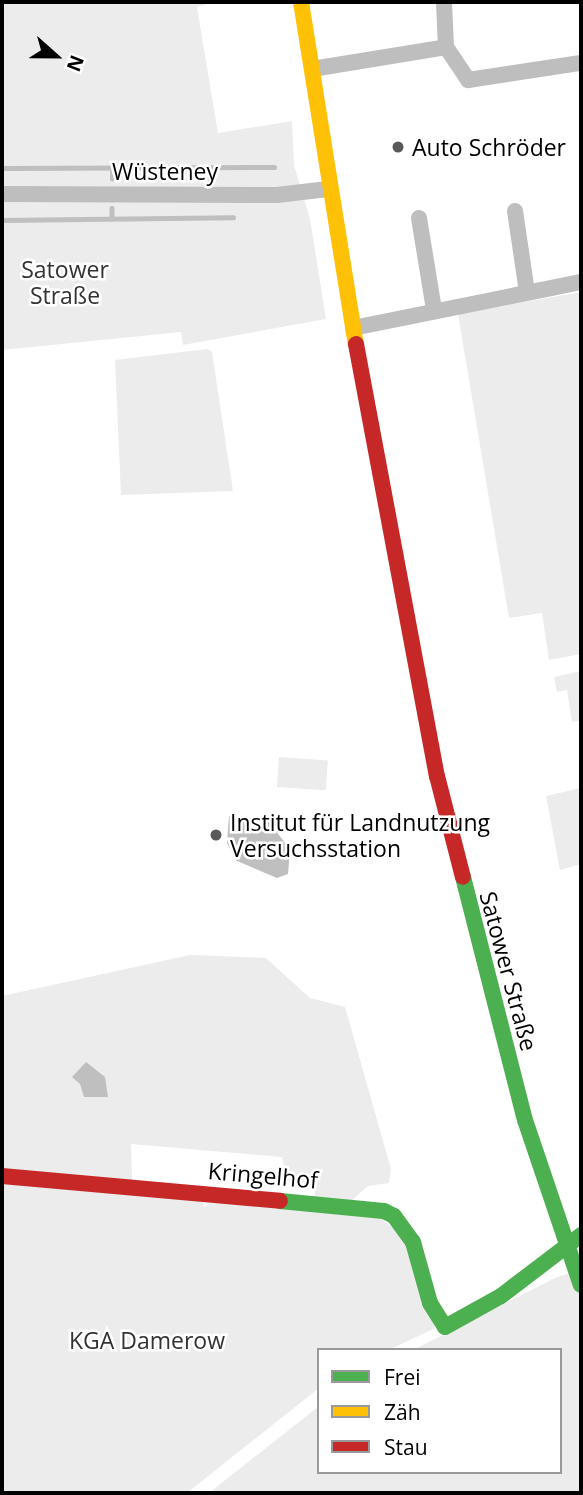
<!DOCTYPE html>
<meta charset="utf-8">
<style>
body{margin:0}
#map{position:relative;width:583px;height:1495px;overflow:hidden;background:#fff;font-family:"Open Sans",sans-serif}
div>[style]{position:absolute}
.green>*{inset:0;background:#ececec;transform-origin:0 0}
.water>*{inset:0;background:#bfbfbf}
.stream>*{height:4.5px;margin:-2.25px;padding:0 2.25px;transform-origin:2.25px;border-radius:2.25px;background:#bfbfbf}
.street>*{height:16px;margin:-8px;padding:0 8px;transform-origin:8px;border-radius:8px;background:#bebebe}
.fast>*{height:16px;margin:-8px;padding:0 8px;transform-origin:8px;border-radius:8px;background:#4caf50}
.slow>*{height:16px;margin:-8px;padding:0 8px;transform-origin:8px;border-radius:8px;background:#ffc107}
.jam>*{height:16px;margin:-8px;padding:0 8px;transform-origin:8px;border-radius:8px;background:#c62828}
.dots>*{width:19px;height:19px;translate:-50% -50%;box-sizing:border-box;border:4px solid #fff;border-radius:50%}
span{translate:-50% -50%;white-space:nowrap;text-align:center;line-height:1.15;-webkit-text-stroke:5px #fff;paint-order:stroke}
.poi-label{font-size:23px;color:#000}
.left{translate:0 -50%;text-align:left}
.street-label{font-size:23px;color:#000}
.park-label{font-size:23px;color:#333}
.frame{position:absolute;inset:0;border:4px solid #000;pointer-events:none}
.legend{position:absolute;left:317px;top:1348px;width:245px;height:126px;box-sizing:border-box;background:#fff;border:2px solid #999;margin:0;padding:9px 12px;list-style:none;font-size:21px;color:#000}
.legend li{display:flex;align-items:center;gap:14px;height:35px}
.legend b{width:35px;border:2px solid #999}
.north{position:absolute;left:21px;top:21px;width:70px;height:70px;-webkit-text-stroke:5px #fff;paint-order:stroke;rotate:111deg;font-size:19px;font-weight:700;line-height:28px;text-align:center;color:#000}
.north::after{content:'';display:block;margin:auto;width:24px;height:32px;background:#000;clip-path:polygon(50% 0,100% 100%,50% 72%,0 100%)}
</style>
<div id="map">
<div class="green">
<i style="clip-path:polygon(2px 2px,213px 2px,197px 7px,218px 133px,292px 121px,294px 165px,310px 219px,326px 319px,183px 345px,181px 332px,2px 350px)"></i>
<i style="clip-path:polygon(581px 292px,581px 654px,549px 660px,542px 613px,509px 618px,458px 314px)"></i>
<i style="clip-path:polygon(208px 349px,212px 352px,233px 491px,121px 495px,115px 360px)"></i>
<i style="clip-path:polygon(581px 671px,581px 720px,572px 722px,567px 690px,557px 692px,554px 677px)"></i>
<i style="left:279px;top:757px;width:49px;height:30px;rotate:4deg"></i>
<i style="clip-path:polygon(581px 788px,581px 864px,560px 870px,546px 796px)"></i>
<i style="clip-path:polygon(190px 955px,266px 958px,310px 998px,345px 1007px,391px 1169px,389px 1183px,368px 1186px,351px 1201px,315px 1198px,315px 1184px,287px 1180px,282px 1157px,131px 1144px,132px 1182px,2px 1171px,2px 996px)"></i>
<i style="clip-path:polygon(2px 1183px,202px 1199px,204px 1207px,213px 1202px,372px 1213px,402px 1234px,435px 1328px,389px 1350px,319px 1350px,319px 1388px,187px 1493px,2px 1493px)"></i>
<i style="clip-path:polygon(581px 1269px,581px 1493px,209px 1493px,319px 1406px,319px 1472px,560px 1472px,560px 1350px,413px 1350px,555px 1278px)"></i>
</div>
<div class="water">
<i style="clip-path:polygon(229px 816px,267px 820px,290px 849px,288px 874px,277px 878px,237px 861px,227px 843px)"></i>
<i style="clip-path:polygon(86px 1062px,105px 1077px,108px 1097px,84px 1097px,80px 1084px,72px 1077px)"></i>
</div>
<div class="stream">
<i style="left:2px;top:168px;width:272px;rotate:-0.2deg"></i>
<i style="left:112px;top:179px;width:9px;rotate:-90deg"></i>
<i style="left:210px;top:180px;width:10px;rotate:-90deg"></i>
<i style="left:112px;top:208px;width:10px;rotate:90deg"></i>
<i style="left:2px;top:220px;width:231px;rotate:-0.7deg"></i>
</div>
<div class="street">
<i style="left:444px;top:2px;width:45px;rotate:87.5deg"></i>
<i style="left:312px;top:69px;width:136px;rotate:-9.3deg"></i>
<i style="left:446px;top:47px;width:40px;rotate:56deg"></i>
<i style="left:468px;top:80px;width:114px;rotate:-8.6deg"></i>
<i style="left:2px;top:194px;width:275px;rotate:0.2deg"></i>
<i style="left:277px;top:195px;width:51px;rotate:-6.7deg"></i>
<i style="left:515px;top:211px;width:82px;rotate:81.6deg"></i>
<i style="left:419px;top:218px;width:93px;rotate:80.7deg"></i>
<i style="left:353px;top:328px;width:233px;rotate:-11.4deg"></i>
</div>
<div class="fast">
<i style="left:463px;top:877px;width:251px;rotate:75.7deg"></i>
<i style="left:525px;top:1120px;width:174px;rotate:71.3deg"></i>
<i style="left:280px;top:1201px;width:104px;rotate:5.5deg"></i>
<i style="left:384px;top:1211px;width:11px;rotate:27deg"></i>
<i style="left:394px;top:1216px;width:32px;rotate:54deg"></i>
<i style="left:413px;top:1242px;width:63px;rotate:74.4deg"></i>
<i style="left:430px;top:1303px;width:28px;rotate:58deg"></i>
<i style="left:445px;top:1327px;width:64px;rotate:-29deg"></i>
<i style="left:501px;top:1296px;width:101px;rotate:-37.3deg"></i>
</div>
<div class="slow">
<i style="left:301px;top:2px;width:346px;rotate:80.9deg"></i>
</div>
<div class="jam">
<i style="left:356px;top:344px;width:440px;rotate:79.4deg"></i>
<i style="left:437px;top:776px;width:104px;rotate:75.6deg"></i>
<i style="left:2px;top:1176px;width:279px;rotate:5.1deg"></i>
</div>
<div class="dots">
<i style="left:398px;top:147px;background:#595959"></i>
<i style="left:216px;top:835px;background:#595959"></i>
</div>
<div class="poi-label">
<span class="left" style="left:412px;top:147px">Auto Schröder</span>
<span class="left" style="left:230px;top:835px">Institut für Landnutzung<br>Versuchsstation</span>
</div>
<div class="street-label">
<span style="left:165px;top:171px">Wüsteney</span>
<span style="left:509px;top:971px;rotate:75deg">Satower Straße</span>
<span style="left:263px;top:1175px;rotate:5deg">Kringelhof</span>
</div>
<div class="park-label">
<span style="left:65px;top:282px">Satower<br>Straße</span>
<span style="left:147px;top:1340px">KGA Damerow</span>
</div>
<div class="frame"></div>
<ul class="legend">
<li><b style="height:9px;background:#4caf50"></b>Frei</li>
<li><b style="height:9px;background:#ffc107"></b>Zäh</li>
<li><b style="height:9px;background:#c62828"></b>Stau</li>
</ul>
<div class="north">N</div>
</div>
